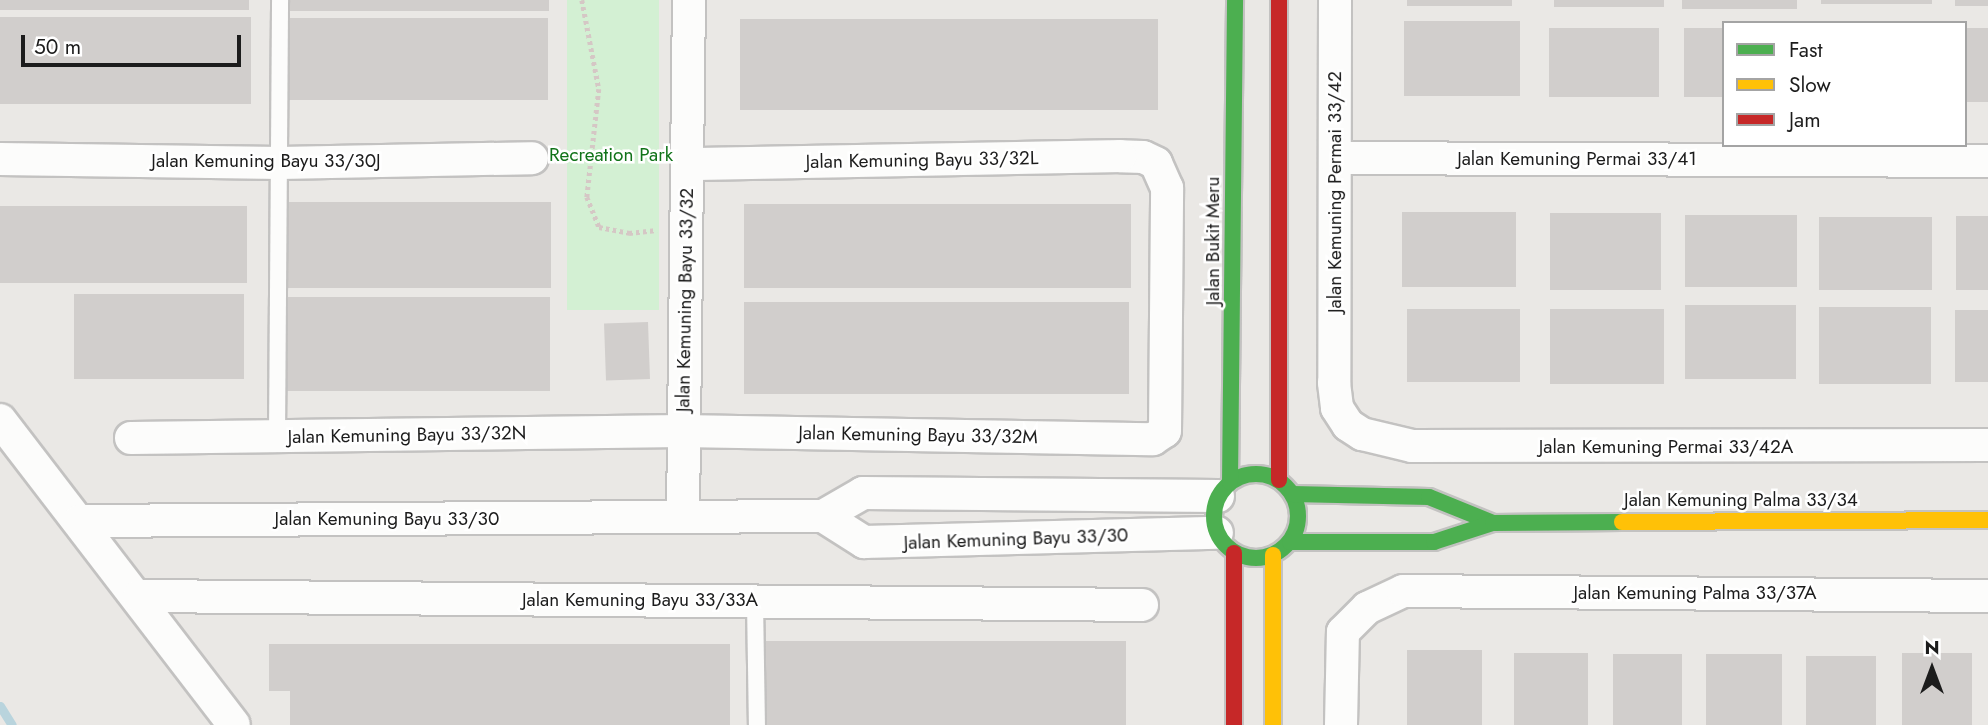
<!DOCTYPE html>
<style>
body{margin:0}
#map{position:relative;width:1988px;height:725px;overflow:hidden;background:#eae8e5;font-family:Jost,sans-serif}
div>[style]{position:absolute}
.park>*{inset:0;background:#d3f0d3;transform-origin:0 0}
.stream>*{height:9px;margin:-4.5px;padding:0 4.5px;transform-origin:4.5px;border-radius:4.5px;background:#b9d4dd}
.building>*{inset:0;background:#d1cecc;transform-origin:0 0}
.path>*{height:4.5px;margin-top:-2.25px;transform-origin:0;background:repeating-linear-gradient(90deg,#d5c7c5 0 3.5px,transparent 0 7px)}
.roads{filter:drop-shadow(2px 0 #c3c2c1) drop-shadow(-2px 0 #c3c2c1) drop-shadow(0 2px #c3c2c1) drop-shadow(0 -2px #c3c2c1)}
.lane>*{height:16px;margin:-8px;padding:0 8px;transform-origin:8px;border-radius:8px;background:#fcfcfb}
.street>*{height:32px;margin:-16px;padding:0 16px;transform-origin:16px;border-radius:16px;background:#fcfcfb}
.fast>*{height:16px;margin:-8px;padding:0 8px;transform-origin:8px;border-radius:8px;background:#4caf50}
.fast>.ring{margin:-8px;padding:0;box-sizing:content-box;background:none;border:16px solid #4caf50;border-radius:50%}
.slow>*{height:16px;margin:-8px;padding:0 8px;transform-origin:8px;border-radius:8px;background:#ffc107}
.jam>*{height:16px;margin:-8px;padding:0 8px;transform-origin:8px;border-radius:8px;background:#c62828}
span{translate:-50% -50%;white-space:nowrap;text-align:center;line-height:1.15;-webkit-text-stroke:5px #fff;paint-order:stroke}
.park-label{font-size:19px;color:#117319}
.street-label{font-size:19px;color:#1c1c1c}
.legend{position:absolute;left:1722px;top:21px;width:245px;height:126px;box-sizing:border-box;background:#fff;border:2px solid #a4a4a4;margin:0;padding:9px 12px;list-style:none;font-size:21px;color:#1c1c1c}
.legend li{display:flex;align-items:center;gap:14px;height:35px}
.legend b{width:35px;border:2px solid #a4a4a4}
.north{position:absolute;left:1897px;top:634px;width:70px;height:70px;-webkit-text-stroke:5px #fff;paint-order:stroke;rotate:0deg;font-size:19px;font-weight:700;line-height:28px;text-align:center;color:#1c1c1c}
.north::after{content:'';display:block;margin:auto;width:24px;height:32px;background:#1c1c1c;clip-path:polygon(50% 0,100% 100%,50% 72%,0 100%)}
.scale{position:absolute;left:21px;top:35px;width:220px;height:32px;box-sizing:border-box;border:4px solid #1c1c1c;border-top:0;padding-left:9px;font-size:21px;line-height:24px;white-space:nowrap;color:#1c1c1c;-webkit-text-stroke:5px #fff;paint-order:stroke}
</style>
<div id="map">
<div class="park">
<i style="left:567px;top:0;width:92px;height:310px"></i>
</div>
<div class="stream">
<i style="left:0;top:706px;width:22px;rotate:58deg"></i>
</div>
<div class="building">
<i style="left:0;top:0;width:249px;height:10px"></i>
<i style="left:290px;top:0;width:259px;height:11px"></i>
<i style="left:1407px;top:0;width:105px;height:6px"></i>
<i style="left:1554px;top:0;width:110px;height:7px"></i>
<i style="left:1682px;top:0;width:115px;height:9px"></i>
<i style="left:1821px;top:0;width:111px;height:4px"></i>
<i style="left:1955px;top:0;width:33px;height:6px"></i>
<i style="left:0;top:17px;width:251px;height:87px"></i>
<i style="left:287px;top:18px;width:261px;height:82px"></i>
<i style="left:740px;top:19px;width:418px;height:91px"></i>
<i style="left:1404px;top:21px;width:116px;height:75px"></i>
<i style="left:1549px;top:28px;width:110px;height:69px"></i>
<i style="left:1684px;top:28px;width:40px;height:69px"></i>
<i style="left:1965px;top:28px;width:23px;height:74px"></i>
<i style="left:282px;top:202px;width:269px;height:86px"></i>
<i style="left:744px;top:204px;width:387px;height:84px"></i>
<i style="left:0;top:206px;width:247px;height:77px"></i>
<i style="left:1402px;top:212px;width:114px;height:75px"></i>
<i style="left:1550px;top:213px;width:111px;height:77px"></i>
<i style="left:1685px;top:215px;width:112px;height:72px"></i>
<i style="left:1956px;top:216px;width:32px;height:74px"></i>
<i style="left:1819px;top:217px;width:113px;height:73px"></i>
<i style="left:74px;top:294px;width:170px;height:85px"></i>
<i style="left:286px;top:297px;width:264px;height:94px"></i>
<i style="left:744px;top:302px;width:385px;height:92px"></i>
<i style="left:1685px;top:305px;width:111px;height:74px"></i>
<i style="left:1819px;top:307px;width:112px;height:77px"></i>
<i style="left:1407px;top:309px;width:113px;height:73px"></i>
<i style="left:1550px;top:309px;width:114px;height:75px"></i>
<i style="left:1955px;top:310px;width:33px;height:72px"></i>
<i style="left:648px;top:322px;width:57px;height:44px;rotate:88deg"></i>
<i style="left:766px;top:641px;width:360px;height:84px"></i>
<i style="clip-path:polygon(269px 644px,730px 644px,730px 725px,290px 725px,290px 691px,269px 691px)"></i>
<i style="left:1407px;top:650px;width:75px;height:75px"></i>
<i style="left:1514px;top:653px;width:74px;height:72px"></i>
<i style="left:1902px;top:653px;width:70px;height:72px"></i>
<i style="left:1613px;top:654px;width:69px;height:71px"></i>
<i style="left:1706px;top:654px;width:76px;height:71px"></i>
<i style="left:1806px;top:656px;width:70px;height:69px"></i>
</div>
<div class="path">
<i style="left:582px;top:0;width:91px;rotate:79.2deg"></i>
<i style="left:599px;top:89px;width:109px;rotate:96.3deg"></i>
<i style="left:587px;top:197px;width:32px;rotate:68deg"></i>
<i style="left:599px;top:227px;width:31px;rotate:11deg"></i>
<i style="left:629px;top:233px;width:28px;rotate:-6deg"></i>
</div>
<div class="roads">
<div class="lane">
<i style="left:277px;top:437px;width:437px;rotate:-89.6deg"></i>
<i style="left:755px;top:601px;width:124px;rotate:89.1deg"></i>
</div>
<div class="street">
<i style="left:1335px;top:0;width:383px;rotate:90.1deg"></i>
<i style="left:1334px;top:383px;width:25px;rotate:83deg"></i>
<i style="left:1337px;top:408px;width:20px;rotate:57deg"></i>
<i style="left:1348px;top:425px;width:17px;rotate:33deg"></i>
<i style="left:1362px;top:434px;width:51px;rotate:13.5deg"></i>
<i style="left:1412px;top:446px;width:576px;rotate:-0.1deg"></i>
<i style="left:1335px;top:158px;width:653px;rotate:0.26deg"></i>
<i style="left:0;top:159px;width:280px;rotate:0.8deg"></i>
<i style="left:280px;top:163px;width:252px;rotate:-1.1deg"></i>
<i style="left:0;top:420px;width:384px;rotate:52.5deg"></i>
<i style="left:131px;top:438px;width:551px;rotate:-0.73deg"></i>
<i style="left:682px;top:431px;width:471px;rotate:1deg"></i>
<i style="left:1153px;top:439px;width:14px;rotate:-34deg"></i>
<i style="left:1165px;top:431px;width:243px;rotate:-89.5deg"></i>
<i style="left:1167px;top:188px;width:27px;rotate:-114deg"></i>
<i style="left:1156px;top:163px;width:14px;rotate:-155deg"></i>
<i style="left:1143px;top:157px;width:23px;rotate:-178deg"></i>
<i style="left:1120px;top:156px;width:433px;rotate:178.9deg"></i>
<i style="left:823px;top:516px;width:49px;rotate:32.4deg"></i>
<i style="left:864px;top:542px;width:353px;rotate:-1.5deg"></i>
<i style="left:683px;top:517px;width:517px;rotate:-89.34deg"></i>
<i style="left:79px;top:521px;width:744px;rotate:-0.39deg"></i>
<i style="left:823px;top:516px;width:46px;rotate:-29.9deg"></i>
<i style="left:863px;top:493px;width:355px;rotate:0.5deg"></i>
<i style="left:139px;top:596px;width:1003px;rotate:0.51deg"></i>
<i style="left:1341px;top:725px;width:93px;rotate:-88.8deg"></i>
<i style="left:1343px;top:632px;width:34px;rotate:-45deg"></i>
<i style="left:1367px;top:608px;width:40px;rotate:-25deg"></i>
<i style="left:1403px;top:591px;width:585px;rotate:0.49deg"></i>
</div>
<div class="fast">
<i class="ring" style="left:1214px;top:474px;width:68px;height:68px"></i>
<i style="left:1230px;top:482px;width:482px;rotate:-89.4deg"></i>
<i style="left:1292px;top:494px;width:137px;rotate:1.3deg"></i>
<i style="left:1429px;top:497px;width:69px;rotate:22.1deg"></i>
<i style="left:1290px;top:542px;width:144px"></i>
<i style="left:1434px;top:542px;width:62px;rotate:-17.9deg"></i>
<i style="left:1493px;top:523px;width:129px;rotate:-0.4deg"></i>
</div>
<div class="slow">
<i style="left:1622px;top:522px;width:366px;rotate:-0.3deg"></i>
<i style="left:1273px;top:555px;width:170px;rotate:90deg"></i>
</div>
<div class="jam">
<i style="left:1279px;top:0;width:480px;rotate:90deg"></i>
<i style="left:1234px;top:553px;width:172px;rotate:90deg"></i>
</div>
</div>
<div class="park-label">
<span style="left:611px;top:155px">Recreation Park</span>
</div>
<div class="street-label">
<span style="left:1577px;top:159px">Jalan Kemuning Permai 33/41</span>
<span style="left:922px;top:160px;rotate:-1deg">Jalan Kemuning Bayu 33/32L</span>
<span style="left:266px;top:161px">Jalan Kemuning Bayu 33/30J</span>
<span style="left:1335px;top:192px;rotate:-90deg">Jalan Kemuning Permai 33/42</span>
<span style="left:1213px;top:241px;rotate:-90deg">Jalan Bukit Meru</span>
<span style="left:685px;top:300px;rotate:-89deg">Jalan Kemuning Bayu 33/32</span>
<span style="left:407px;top:435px;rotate:-1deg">Jalan Kemuning Bayu 33/32N</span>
<span style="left:918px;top:435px;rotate:1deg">Jalan Kemuning Bayu 33/32M</span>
<span style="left:1666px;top:447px">Jalan Kemuning Permai 33/42A</span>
<span style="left:1741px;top:500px">Jalan Kemuning Palma 33/34</span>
<span style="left:387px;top:519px">Jalan Kemuning Bayu 33/30</span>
<span style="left:1016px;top:539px;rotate:-2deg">Jalan Kemuning Bayu 33/30</span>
<span style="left:1695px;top:593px">Jalan Kemuning Palma 33/37A</span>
<span style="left:640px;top:600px">Jalan Kemuning Bayu 33/33A</span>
</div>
<ul class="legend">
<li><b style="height:9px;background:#4caf50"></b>Fast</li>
<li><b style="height:9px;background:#ffc107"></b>Slow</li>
<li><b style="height:9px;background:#c62828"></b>Jam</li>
</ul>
<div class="north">N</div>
<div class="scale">50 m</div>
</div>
